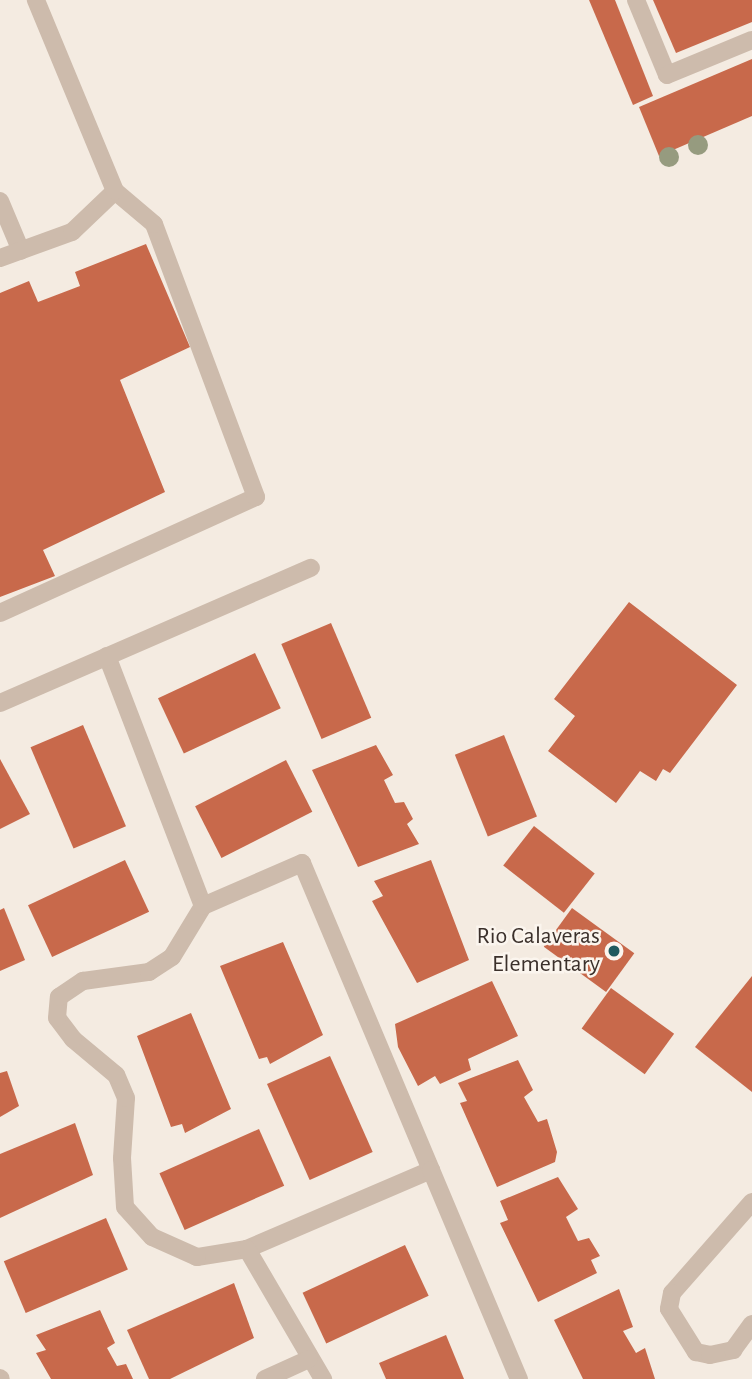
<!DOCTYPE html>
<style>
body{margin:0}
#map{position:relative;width:752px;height:1379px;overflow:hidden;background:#f4ebe1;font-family:"Alegreya Sans",sans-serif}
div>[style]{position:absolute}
.building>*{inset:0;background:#c8694b;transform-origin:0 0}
.lane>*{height:18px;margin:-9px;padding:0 9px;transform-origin:9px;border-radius:9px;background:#cdbbac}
.trees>*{width:20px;height:20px;margin:-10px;border-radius:50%;background:#969b7f}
.dots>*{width:19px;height:19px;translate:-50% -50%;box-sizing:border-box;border:4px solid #fbf5ee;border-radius:50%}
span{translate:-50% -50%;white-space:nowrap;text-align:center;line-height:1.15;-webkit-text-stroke:5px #fbf5ee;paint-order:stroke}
.poi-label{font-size:24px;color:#3b302b}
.right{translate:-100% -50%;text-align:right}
</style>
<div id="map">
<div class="building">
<i style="clip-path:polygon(589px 0,615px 0,653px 96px,633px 105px)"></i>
<i style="clip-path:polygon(653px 0,752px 0,752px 22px,676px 53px)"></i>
<i style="clip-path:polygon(752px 59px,752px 116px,659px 156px,639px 107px)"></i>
<i style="clip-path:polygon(146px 244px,190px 347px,120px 380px,165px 492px,43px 550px,55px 576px,0 597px,0 293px,29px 281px,38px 302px,80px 286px,75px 272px)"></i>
<i style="clip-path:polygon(629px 602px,737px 685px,670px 773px,663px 769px,656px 781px,640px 771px,616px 803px,548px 751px,575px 716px,554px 699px)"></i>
<i style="left:331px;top:623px;width:103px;height:54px;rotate:67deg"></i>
<i style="left:255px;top:653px;width:61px;height:107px;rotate:65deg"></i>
<i style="left:83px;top:725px;width:110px;height:57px;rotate:67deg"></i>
<i style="left:504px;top:735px;width:88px;height:53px;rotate:68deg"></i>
<i style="clip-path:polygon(376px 745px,393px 775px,384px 780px,395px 803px,404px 802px,413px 819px,407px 824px,419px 844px,358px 867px,312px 770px)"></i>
<i style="clip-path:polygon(0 759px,30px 814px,0 829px)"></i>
<i style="left:286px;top:760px;width:58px;height:102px;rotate:63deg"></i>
<i style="left:534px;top:826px;width:77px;height:50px;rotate:38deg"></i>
<i style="left:125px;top:860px;width:57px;height:107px;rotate:65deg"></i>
<i style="clip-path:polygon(431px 860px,469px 960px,417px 983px,372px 901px,383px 896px,374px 881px)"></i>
<i style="clip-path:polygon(4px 908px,25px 960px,0 971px,0 910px)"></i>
<i style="left:572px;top:908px;width:77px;height:48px;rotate:36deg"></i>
<i style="clip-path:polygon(283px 942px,323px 1035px,270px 1064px,267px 1057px,259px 1059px,220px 966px)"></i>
<i style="clip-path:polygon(752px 976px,752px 1092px,695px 1047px)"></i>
<i style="clip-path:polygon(492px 981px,518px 1036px,468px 1059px,471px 1070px,440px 1084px,435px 1076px,418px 1086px,398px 1047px,395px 1024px)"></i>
<i style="left:611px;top:988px;width:78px;height:50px;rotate:36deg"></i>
<i style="clip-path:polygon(191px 1013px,231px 1109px,185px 1133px,182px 1124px,171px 1127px,137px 1036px)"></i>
<i style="left:330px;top:1056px;width:105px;height:69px;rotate:66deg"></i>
<i style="clip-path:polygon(518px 1060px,533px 1090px,524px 1097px,538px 1122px,547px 1119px,557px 1152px,555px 1162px,497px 1187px,460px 1103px,467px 1101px,458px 1083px)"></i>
<i style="clip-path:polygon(7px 1071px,19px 1106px,0 1117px,0 1073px)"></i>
<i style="clip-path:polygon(75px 1123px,93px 1175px,0 1218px,0 1154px)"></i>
<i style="left:259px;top:1129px;width:62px;height:109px;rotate:66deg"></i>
<i style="clip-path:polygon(558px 1177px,578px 1209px,566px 1217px,578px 1241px,589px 1238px,600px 1256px,591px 1260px,597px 1273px,538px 1302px,500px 1223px,508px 1220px,500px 1201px)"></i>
<i style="left:106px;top:1218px;width:56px;height:111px;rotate:67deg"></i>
<i style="left:405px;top:1245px;width:56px;height:113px;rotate:65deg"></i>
<i style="clip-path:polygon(234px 1283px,254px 1338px,170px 1379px,149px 1379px,127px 1330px)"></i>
<i style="clip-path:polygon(619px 1289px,633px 1327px,623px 1331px,636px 1353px,645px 1348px,655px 1379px,583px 1379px,554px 1320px)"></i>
<i style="clip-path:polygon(100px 1310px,115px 1343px,107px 1348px,117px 1366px,126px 1364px,133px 1379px,51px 1379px,36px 1353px,46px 1350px,36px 1335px)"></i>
<i style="clip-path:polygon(446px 1335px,464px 1379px,386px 1379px,379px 1363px)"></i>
</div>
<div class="lane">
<i style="left:636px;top:0;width:81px;rotate:67.5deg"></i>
<i style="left:667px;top:75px;width:92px;rotate:-22.4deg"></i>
<i style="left:0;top:201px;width:54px;rotate:67.2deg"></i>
<i style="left:0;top:258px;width:77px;rotate:-19.9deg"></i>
<i style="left:72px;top:232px;width:59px;rotate:-43.6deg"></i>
<i style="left:0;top:613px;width:281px;rotate:-24.4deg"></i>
<i style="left:256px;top:497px;width:291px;rotate:-110.5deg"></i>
<i style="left:154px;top:224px;width:51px;rotate:-139.8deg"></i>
<i style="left:115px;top:191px;width:207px;rotate:-112.5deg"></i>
<i style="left:107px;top:656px;width:268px;rotate:69deg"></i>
<i style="left:0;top:703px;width:339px;rotate:-23.5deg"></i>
<i style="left:431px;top:1170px;width:200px;rotate:156.8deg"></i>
<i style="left:247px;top:1249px;width:51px;rotate:170.9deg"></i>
<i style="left:197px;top:1257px;width:49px;rotate:-156deg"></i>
<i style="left:152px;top:1237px;width:40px;rotate:-132deg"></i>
<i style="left:125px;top:1207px;width:49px;rotate:-93.5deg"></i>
<i style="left:122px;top:1158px;width:60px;rotate:-86.2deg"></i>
<i style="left:126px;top:1098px;width:25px;rotate:-113deg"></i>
<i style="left:116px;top:1075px;width:56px;rotate:-140.1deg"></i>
<i style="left:73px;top:1039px;width:26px;rotate:-127deg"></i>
<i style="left:57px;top:1018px;width:21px;rotate:-85deg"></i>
<i style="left:59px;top:997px;width:29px;rotate:-34deg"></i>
<i style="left:83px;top:981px;width:67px;rotate:-7.8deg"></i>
<i style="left:149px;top:972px;width:27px;rotate:-33deg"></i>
<i style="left:172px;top:957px;width:60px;rotate:-58.7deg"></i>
<i style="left:203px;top:906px;width:108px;rotate:-23.5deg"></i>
<i style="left:302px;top:863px;width:333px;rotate:67.2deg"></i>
<i style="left:431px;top:1170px;width:227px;rotate:67.2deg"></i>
<i style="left:752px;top:1202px;width:121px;rotate:131.3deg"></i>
<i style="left:672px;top:1293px;width:16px;rotate:101deg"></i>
<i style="left:669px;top:1309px;width:51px;rotate:57.9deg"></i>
<i style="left:696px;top:1352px;width:14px;rotate:12deg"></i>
<i style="left:710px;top:1355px;width:24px;rotate:-12deg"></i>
<i style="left:733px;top:1350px;width:32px;rotate:-54deg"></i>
<i style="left:247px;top:1249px;width:151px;rotate:59.7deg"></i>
<i style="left:0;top:1378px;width:1px;rotate:45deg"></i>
<i style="left:265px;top:1379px;width:48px;rotate:-24.4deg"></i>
</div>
<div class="trees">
<i style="left:698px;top:145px"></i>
<i style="left:669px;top:157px"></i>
</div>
<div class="dots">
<i style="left:614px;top:951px;background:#1f5a5e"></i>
</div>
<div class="poi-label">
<span class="right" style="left:600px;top:951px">Rio Calaveras<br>Elementary</span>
</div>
</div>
